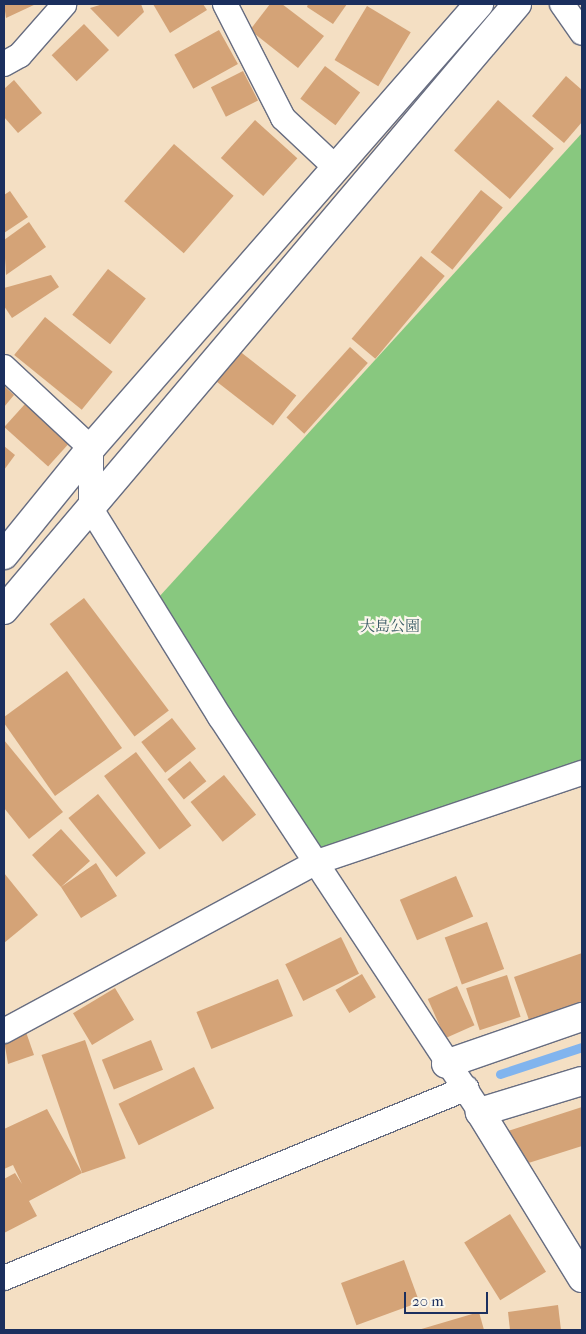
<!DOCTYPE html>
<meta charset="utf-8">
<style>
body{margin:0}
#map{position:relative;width:586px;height:1334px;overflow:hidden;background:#f4dfc3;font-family:"IM FELL French Canon","Noto Serif JP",serif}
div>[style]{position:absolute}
.green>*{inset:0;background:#88c87f}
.stream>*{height:9px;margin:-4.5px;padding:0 4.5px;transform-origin:4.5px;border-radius:4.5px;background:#81b4ee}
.building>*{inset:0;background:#d4a377;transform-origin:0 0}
.roads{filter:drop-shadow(1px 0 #676d81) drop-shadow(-1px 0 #676d81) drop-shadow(0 1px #676d81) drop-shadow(0 -1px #676d81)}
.street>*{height:24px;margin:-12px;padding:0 12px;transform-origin:12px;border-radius:12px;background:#fff}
.secondary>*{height:28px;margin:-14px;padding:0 14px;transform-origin:14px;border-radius:14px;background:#fff}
span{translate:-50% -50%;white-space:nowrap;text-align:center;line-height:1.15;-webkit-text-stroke:4.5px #fbf7ec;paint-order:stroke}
.park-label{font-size:15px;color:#3c5d68}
.frame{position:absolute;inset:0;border:5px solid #1b2f5e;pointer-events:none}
.scale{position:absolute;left:404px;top:1292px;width:84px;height:22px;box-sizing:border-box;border:2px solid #1b2f5e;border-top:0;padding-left:6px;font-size:15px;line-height:18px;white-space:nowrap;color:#1b2f5e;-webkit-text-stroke:4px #fbf7ec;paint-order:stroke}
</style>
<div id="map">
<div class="green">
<i style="clip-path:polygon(582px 133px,582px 761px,317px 862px,148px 609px)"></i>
</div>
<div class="stream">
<i style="left:500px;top:1074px;width:86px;rotate:-18.2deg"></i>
</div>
<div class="building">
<i style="clip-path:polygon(4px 4px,36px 4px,6px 18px)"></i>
<i style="clip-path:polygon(103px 4px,141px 4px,144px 12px,118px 37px,90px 8px)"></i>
<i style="clip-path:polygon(153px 4px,203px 4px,207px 10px,170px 33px)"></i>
<i style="clip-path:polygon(270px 4px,282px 4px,324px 36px,298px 68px,250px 30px)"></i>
<i style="clip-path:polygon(308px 4px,347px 4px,333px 24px,307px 7px)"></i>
<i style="left:367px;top:6px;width:51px;height:63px;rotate:31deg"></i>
<i style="left:84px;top:24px;width:36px;height:45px;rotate:46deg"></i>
<i style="left:219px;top:30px;width:39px;height:51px;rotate:61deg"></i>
<i style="left:325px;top:66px;width:44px;height:41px;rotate:37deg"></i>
<i style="left:243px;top:71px;width:33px;height:36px;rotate:63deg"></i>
<i style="clip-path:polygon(566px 76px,582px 90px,582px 122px,564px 143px,532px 116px)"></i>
<i style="clip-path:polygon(14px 80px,42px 113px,18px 133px,4px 117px,4px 89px)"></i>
<i style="left:498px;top:100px;width:74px;height:67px;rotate:41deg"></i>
<i style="left:255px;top:120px;width:57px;height:51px;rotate:42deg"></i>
<i style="left:174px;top:144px;width:79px;height:76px;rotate:41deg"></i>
<i style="left:481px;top:190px;width:28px;height:80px;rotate:39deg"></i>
<i style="clip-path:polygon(10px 191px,28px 217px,4px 233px,4px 195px)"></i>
<i style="clip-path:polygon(29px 222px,46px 247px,6px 275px,4px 240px)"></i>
<i style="left:421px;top:256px;width:31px;height:108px;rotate:40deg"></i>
<i style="left:108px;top:269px;width:48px;height:58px;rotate:38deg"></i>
<i style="clip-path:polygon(51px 275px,59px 287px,12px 318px,4px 306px,4px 288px)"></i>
<i style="left:45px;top:317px;width:87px;height:49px;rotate:39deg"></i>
<i style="left:350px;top:347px;width:24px;height:95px;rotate:42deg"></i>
<i style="left:238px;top:350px;width:74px;height:38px;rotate:38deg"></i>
<i style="clip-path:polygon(4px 386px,14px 395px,4px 407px)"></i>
<i style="left:25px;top:404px;width:59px;height:31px;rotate:42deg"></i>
<i style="clip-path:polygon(4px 446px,15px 455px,4px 470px)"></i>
<i style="left:84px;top:598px;width:141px;height:43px;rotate:53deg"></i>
<i style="clip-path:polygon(67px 671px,122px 748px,55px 796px,4px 723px,4px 717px)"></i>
<i style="left:172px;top:718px;width:39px;height:39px;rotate:52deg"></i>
<i style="clip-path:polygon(4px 740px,63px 812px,29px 839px,4px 808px)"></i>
<i style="left:136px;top:752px;width:92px;height:40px;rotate:53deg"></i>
<i style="left:190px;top:761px;width:26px;height:29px;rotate:51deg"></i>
<i style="left:224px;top:775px;width:51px;height:43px;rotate:51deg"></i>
<i style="left:98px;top:794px;width:76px;height:38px;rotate:51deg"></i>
<i style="clip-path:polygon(61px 829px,90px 861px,61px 887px,96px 863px,117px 896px,81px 918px,61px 887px,32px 855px)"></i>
<i style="clip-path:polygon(4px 873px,38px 915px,4px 943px)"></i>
<i style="left:456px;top:876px;width:44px;height:61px;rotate:67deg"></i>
<i style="left:487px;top:922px;width:50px;height:45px;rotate:70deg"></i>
<i style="left:341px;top:937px;width:41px;height:62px;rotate:64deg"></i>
<i style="clip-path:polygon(582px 953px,582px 1001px,529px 1020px,514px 977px)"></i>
<i style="left:362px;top:974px;width:27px;height:31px;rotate:59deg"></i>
<i style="left:507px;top:975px;width:44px;height:43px;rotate:72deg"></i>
<i style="left:278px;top:979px;width:40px;height:88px;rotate:68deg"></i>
<i style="left:457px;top:986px;width:43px;height:32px;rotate:66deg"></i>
<i style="left:115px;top:988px;width:37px;height:49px;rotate:59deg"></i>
<i style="clip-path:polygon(26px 1032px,34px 1055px,8px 1064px,4px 1040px)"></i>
<i style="left:85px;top:1040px;width:125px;height:46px;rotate:71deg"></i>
<i style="left:151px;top:1040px;width:32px;height:53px;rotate:68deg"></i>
<i style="left:194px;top:1067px;width:46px;height:84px;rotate:64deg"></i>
<i style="clip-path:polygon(582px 1107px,582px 1146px,519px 1166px,508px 1131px)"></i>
<i style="clip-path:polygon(47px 1109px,82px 1173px,29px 1201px,37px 1216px,4px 1233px,4px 1179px,15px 1173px,22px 1184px,13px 1165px,4px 1169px,4px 1129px)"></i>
<i style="left:510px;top:1214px;width:68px;height:54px;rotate:58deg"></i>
<i style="left:404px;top:1260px;width:45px;height:67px;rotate:70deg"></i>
<i style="clip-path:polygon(558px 1305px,561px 1330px,510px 1330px,508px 1312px)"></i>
<i style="clip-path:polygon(479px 1312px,484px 1330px,418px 1330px)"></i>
</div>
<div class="roads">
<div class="street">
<i style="left:225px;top:4px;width:128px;rotate:63deg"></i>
<i style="left:283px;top:118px;width:73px;rotate:43.3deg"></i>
<i style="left:562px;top:4px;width:35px;rotate:55deg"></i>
<i style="left:4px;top:64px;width:18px;rotate:-29deg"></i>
<i style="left:20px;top:55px;width:67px;rotate:-48.7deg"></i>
<i style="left:4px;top:367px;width:119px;rotate:43deg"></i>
<i style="left:91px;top:448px;width:61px;rotate:90deg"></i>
<i style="left:91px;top:509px;width:245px;rotate:58.2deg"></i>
<i style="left:220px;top:717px;width:473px;rotate:56.6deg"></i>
<i style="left:4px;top:1031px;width:356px;rotate:-28.4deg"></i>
<i style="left:317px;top:862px;width:280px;rotate:-18.6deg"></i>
<i style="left:4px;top:1278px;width:500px;rotate:-22.31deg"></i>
</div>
<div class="secondary">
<i style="left:4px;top:555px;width:138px;rotate:-50.9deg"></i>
<i style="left:91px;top:448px;width:590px;rotate:-48.85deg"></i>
<i style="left:4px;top:610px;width:794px;rotate:-49.75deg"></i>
<i style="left:446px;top:1064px;width:144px;rotate:-19.1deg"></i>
<i style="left:582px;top:1081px;width:107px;rotate:163.1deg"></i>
<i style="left:480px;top:1112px;width:195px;rotate:58.4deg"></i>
</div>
</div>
<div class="park-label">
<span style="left:390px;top:627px">大島公園</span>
</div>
<div class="frame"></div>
<div class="scale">20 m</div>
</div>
